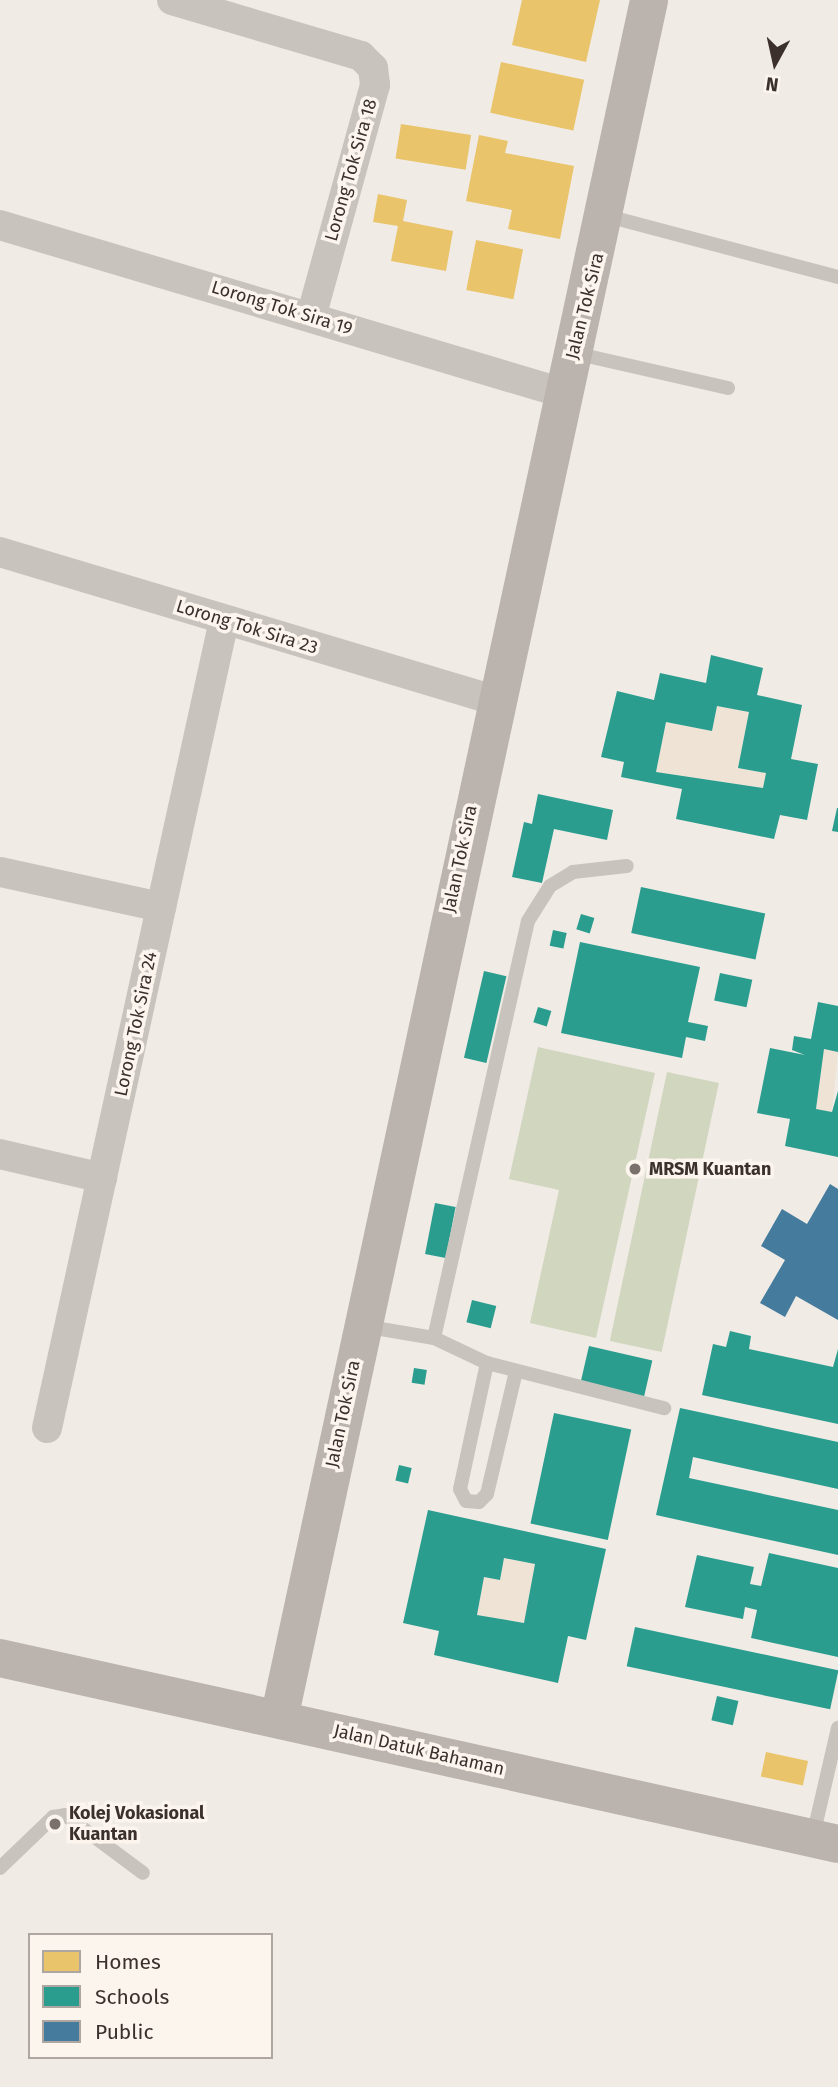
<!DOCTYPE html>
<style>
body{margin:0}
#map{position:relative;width:838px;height:2087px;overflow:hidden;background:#f0ebe5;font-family:"Fira Sans",sans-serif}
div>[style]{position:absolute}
.green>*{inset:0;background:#d1d6bf;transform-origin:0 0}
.plaza>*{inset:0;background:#eee3d5}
.homes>*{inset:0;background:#e9c46a;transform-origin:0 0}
.schools>*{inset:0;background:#2a9d8f;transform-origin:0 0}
.public>*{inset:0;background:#457b9d}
.lane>*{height:14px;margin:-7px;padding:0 7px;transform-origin:7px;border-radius:7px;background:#c9c3be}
.street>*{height:30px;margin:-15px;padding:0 15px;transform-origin:15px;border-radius:15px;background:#c9c3be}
.secondary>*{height:38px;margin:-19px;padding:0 19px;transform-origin:19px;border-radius:19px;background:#bab3ae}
.dots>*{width:19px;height:19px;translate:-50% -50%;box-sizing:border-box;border:4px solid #fbf5ee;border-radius:50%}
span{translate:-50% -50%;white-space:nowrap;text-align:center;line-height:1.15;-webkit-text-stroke:7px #fbf5ee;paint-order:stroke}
.street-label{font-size:18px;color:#3b302b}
.poi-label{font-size:18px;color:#3b302b;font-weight:700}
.left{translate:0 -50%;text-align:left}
.legend{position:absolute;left:28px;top:1933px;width:245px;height:126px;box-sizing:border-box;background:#fbf5ee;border:2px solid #aea6a0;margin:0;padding:9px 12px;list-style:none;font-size:21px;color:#3b302b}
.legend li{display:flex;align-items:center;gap:14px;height:35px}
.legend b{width:35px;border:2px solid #aea6a0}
.north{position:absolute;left:740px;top:28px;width:70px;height:70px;-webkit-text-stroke:5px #fbf5ee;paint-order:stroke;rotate:188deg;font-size:19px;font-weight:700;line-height:28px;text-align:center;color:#3b302b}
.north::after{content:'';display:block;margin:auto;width:24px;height:32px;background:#3b302b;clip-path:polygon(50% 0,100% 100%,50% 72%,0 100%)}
</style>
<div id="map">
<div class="green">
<i style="clip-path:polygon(538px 1047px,655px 1073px,596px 1338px,530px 1323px,559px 1190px,509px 1179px)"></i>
<i style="left:667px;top:1072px;width:53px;height:275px;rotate:12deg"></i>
</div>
<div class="plaza">
<i style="clip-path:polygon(717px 706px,749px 712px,738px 768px,766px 773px,763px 788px,656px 772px,666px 722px,712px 731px)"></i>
<i style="clip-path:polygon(824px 1049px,838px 1052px,832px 1112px,816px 1109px)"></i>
<i style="clip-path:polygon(504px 1558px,535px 1564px,524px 1623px,477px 1615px,484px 1577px,500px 1580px)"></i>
</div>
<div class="homes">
<i style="clip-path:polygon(522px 0,600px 0,586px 62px,512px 45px)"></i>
<i style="left:501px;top:62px;width:85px;height:52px;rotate:12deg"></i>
<i style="left:401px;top:124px;width:71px;height:35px;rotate:9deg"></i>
<i style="clip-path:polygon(479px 135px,508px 141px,505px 153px,574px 166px,560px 239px,508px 229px,512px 210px,466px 201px)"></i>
<i style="clip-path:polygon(378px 194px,407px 200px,403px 221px,453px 231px,446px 271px,391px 261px,398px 226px,373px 222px)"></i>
<i style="left:476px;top:240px;width:48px;height:51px;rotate:11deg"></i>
<i style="left:766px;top:1752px;width:43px;height:25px;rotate:12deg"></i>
</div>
<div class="schools">
<i style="clip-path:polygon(evenodd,711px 655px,763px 668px,757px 695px,802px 705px,791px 759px,818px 764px,807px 820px,780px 815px,774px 839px,676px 819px,682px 789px,621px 777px,624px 762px,601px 757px,617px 691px,654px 700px,660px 673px,706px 683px,711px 655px,717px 706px,749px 712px,738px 768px,766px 773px,763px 788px,656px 772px,666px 722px,712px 731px,717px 706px)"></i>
<i style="clip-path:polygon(538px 794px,613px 810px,607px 840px,554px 829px,542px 883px,512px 877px,524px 822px,532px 824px)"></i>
<i style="clip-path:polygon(837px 808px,838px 808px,838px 832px,832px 831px)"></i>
<i style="left:641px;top:887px;width:127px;height:47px;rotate:12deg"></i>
<i style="left:581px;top:914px;width:14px;height:16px;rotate:17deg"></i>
<i style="left:553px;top:930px;width:14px;height:16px;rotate:12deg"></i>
<i style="clip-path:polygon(580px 942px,700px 967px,688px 1022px,708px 1026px,705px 1041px,686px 1037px,682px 1058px,561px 1033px)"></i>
<i style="left:484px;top:971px;width:23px;height:89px;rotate:13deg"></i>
<i style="left:720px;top:973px;width:33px;height:28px;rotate:12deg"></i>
<i style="clip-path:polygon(818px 1002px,838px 1006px,838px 1052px,824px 1049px,816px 1109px,832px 1112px,838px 1091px,838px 1157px,785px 1146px,790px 1119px,757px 1113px,770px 1048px,805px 1055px,792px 1050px,794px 1036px,811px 1039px)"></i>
<i style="left:538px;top:1007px;width:14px;height:16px;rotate:17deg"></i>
<i style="left:435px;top:1203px;width:21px;height:52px;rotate:11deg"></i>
<i style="left:472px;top:1300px;width:25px;height:23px;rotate:14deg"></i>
<i style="clip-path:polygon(730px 1331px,751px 1336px,749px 1349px,833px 1367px,838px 1349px,838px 1424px,702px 1395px,713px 1344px,726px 1347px)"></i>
<i style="left:589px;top:1346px;width:65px;height:38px;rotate:13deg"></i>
<i style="left:414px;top:1368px;width:13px;height:15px;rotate:9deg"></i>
<i style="clip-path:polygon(680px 1408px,838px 1442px,838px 1489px,693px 1457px,689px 1478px,838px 1510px,838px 1555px,656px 1515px)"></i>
<i style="left:554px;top:1413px;width:79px;height:113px;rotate:12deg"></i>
<i style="left:399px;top:1465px;width:13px;height:16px;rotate:13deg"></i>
<i style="clip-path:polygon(evenodd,428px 1510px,606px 1549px,586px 1640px,568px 1636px,558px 1683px,434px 1655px,439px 1631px,403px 1623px,428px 1510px,504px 1558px,535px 1564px,524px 1623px,477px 1615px,484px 1577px,500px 1580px,504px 1558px)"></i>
<i style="clip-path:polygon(769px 1553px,838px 1568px,838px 1657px,751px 1638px,757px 1610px,745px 1607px,743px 1619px,685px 1607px,697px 1555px,754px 1567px,750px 1584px,761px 1586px)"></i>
<i style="left:635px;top:1627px;width:208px;height:40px;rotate:12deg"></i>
<i style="left:717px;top:1696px;width:22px;height:25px;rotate:13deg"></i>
</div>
<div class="public">
<i style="clip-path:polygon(830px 1184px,838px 1189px,838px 1320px,796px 1296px,785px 1317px,760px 1303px,785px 1260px,761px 1246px,782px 1209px,807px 1224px)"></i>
</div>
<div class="lane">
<i style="left:607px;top:216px;width:239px;rotate:14.8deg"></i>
<i style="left:574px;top:353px;width:158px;rotate:12.8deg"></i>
<i style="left:363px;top:1326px;width:72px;rotate:9.6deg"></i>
<i style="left:434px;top:1338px;width:59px;rotate:25.3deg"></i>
<i style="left:487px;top:1363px;width:183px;rotate:14.3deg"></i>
<i style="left:434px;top:1338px;width:427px;rotate:-77.3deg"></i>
<i style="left:528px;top:921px;width:41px;rotate:-57.8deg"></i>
<i style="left:550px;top:886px;width:27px;rotate:-31deg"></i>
<i style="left:573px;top:872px;width:54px;rotate:-6.3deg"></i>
<i style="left:487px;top:1363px;width:129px;rotate:102.1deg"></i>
<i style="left:460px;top:1489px;width:13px;rotate:63deg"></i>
<i style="left:466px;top:1501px;width:13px;rotate:4deg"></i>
<i style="left:479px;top:1502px;width:11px;rotate:-45deg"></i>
<i style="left:487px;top:1494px;width:126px;rotate:-76.7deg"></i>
<i style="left:813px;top:1836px;width:111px;rotate:-77deg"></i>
<i style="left:0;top:1868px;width:74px;rotate:-43.9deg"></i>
<i style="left:53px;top:1817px;width:12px;rotate:-9deg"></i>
<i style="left:65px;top:1815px;width:97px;rotate:36.6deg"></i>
</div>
<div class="street">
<i style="left:172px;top:0;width:197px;rotate:16.5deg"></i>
<i style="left:361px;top:56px;width:17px;rotate:45deg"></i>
<i style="left:373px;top:68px;width:17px;rotate:83deg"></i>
<i style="left:375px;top:85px;width:241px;rotate:105.4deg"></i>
<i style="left:0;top:225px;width:588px;rotate:16.62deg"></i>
<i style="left:0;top:552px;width:516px;rotate:16.68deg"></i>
<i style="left:0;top:872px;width:165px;rotate:12.3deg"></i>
<i style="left:0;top:1154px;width:105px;rotate:13.2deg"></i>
<i style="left:47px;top:1428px;width:827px;rotate:-77.64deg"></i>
</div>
<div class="secondary">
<i style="left:0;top:1658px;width:858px;rotate:12.51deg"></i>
<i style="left:279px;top:1719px;width:1758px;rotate:-77.85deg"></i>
</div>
<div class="dots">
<i style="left:635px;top:1169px;background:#7a716c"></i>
<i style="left:55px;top:1824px;background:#7a716c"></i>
</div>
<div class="street-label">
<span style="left:351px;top:170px;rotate:-74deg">Lorong Tok Sira 18</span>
<span style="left:585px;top:306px;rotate:-76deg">Jalan Tok Sira</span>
<span style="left:282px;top:308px;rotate:17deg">Lorong Tok Sira 19</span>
<span style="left:247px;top:627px;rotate:17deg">Lorong Tok Sira 23</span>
<span style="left:460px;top:859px;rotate:-78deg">Jalan Tok Sira</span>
<span style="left:136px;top:1024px;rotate:-78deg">Lorong Tok Sira 24</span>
<span style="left:343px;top:1414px;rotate:-78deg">Jalan Tok Sira</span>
<span style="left:419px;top:1750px;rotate:13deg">Jalan Datuk Bahaman</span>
</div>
<div class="poi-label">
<span class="left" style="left:649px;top:1169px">MRSM Kuantan</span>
<span class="left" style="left:69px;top:1824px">Kolej Vokasional<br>Kuantan</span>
</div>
<ul class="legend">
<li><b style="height:19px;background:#e9c46a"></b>Homes</li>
<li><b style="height:19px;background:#2a9d8f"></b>Schools</li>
<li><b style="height:19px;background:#457b9d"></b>Public</li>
</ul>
<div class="north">N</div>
</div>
